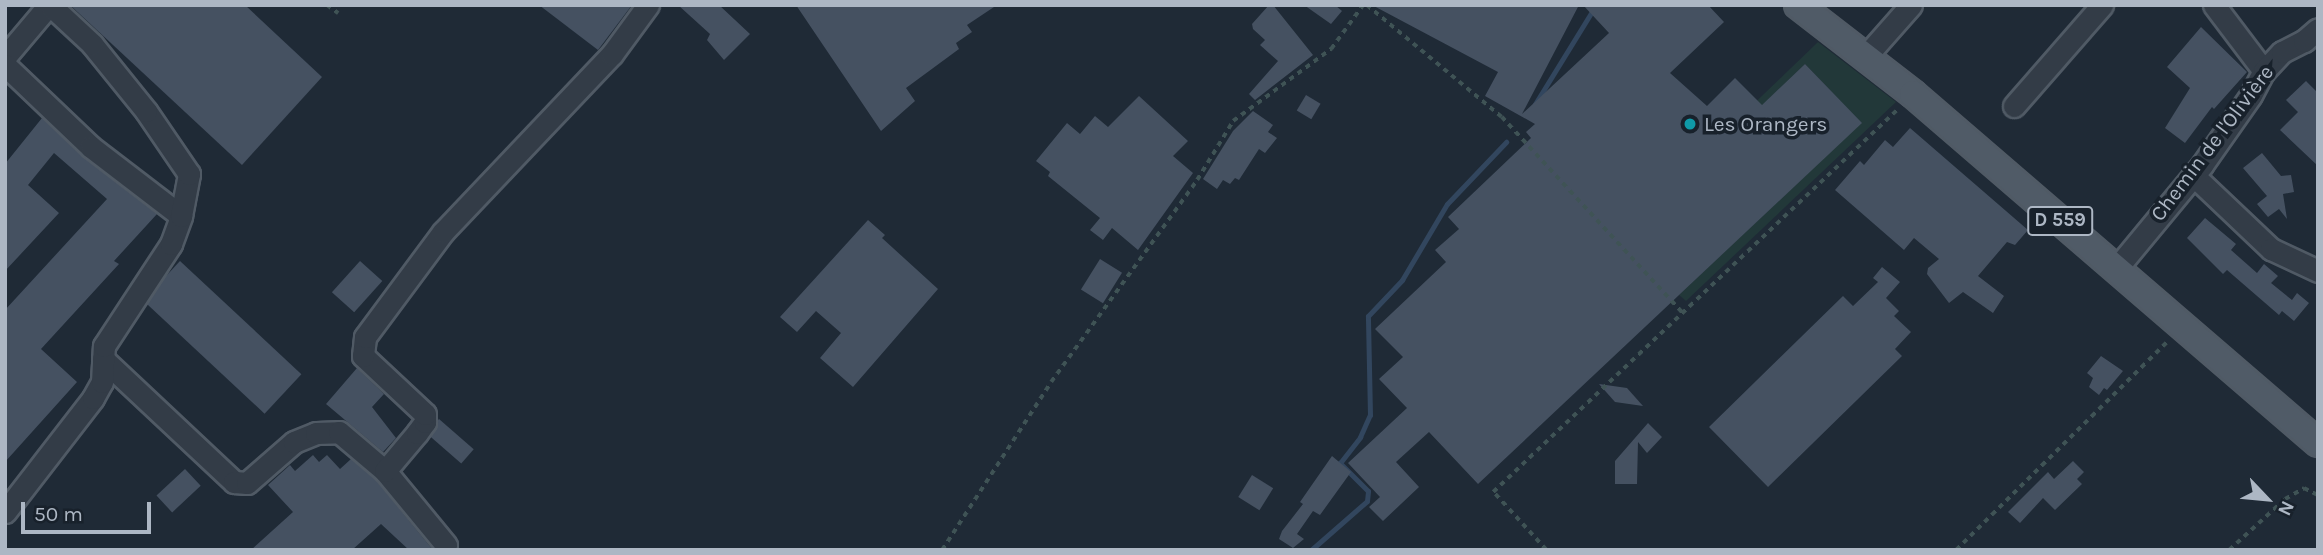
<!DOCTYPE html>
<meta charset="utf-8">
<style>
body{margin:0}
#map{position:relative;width:2323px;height:555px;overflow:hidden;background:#1f2a36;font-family:Karla,sans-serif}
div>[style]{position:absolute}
.green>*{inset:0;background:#223839}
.stream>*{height:5px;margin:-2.5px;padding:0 2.5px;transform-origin:2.5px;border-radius:2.5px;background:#32465e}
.building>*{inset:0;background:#455161;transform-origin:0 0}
.path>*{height:3.5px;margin-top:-1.75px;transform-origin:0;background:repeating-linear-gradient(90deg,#3f5355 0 5px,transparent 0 10px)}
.roads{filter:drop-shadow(2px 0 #505a65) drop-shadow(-2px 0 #505a65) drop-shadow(0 2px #505a65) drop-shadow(0 -2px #505a65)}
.minor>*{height:21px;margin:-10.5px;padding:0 10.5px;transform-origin:10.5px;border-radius:10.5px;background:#333c47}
.major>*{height:26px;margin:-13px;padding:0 13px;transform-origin:13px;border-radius:13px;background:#505b67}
.dots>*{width:19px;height:19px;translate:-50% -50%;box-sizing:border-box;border:4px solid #18212b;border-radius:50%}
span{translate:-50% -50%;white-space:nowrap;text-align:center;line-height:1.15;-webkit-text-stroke:7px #18212b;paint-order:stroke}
.shield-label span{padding:2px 5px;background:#18212b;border:2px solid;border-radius:5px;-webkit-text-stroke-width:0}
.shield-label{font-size:19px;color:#adb7c4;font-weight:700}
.poi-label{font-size:21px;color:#adb7c4}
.left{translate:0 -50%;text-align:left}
.street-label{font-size:21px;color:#adb7c4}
.frame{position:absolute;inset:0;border:7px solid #adb7c4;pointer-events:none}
.north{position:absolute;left:2232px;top:464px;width:70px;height:70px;-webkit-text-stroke:5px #18212b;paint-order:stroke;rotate:116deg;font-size:19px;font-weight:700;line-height:28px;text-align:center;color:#adb7c4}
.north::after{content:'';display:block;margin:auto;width:24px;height:32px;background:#adb7c4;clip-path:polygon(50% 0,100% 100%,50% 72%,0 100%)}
.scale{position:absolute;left:21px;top:502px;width:130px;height:32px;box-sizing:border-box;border:4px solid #adb7c4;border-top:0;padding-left:9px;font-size:21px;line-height:24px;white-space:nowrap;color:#adb7c4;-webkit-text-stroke:5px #18212b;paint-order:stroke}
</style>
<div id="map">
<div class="green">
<i style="clip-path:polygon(1818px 42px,1896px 102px,1686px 301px,1679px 295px,1861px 123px,1805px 64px,1741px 126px,1736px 121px)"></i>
</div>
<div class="stream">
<i style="left:1535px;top:104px;width:113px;rotate:-58.4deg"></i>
<i style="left:1311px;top:550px;width:74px;rotate:-41.2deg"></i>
<i style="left:1367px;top:501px;width:10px;rotate:-84deg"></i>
<i style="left:1368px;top:491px;width:40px;rotate:-135deg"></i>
<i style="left:1340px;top:463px;width:33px;rotate:-52deg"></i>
<i style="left:1360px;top:437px;width:24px;rotate:-66deg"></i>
<i style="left:1370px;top:415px;width:99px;rotate:-91.2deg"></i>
<i style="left:1368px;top:316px;width:50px;rotate:-46.6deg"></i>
<i style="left:1402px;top:280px;width:88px;rotate:-59.4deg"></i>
<i style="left:1447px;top:204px;width:86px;rotate:-46.4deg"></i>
</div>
<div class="building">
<i style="clip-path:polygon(70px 5px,245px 5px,322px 77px,242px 165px)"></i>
<i style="clip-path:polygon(539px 5px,632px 5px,598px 50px)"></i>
<i style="clip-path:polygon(678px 5px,719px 5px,750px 34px,724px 60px,707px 40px,710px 34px)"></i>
<i style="clip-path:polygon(796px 5px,997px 5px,967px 25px,972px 32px,956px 43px,959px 49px,906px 88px,915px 101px,881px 131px)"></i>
<i style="clip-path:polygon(1269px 5px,1273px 5px,1313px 55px,1255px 100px,1249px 94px,1278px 61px,1260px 45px,1265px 40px,1253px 29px,1252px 24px)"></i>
<i style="clip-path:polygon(1304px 5px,1335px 5px,1342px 11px,1331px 24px)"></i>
<i style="clip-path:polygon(1372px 5px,1579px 5px,1522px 114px,1609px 33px,1583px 5px,1708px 5px,1724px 22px,1670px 73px,1707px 106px,1735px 78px,1762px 105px,1805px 64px,1862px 123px,1478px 484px,1429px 432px,1396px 462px,1419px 487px,1383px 521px,1369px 507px,1380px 497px,1348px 463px,1407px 408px,1379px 379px,1403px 357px,1375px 329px,1446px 262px,1435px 250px,1459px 229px,1448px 217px,1531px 138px,1526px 132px,1535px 124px,1485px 96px,1498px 72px)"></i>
<i style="clip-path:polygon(2201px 27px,2247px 72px,2214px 109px,2212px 107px,2185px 143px,2165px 128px,2190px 88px,2167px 67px)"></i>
<i style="clip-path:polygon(2306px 81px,2318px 93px,2318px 166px,2280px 130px,2298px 112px,2286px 100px)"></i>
<i style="left:1306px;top:95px;width:17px;height:18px;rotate:31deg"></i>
<i style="clip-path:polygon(1139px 96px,1188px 141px,1173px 156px,1193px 173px,1138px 250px,1112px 228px,1103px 240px,1090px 230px,1100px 218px,1048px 176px,1050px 172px,1036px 161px,1067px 123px,1080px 134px,1095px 116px,1108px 127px)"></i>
<i style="clip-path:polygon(1253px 111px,1273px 125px,1268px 132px,1277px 138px,1265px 153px,1259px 149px,1239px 180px,1235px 178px,1230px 184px,1223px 180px,1217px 189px,1203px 179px,1233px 131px)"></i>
<i style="clip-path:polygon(42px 118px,83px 157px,157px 214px,114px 261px,119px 264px,41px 349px,77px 382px,5px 462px,5px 310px,107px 199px,54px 153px,28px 185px,59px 213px,5px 271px,5px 164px)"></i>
<i style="clip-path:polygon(1910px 128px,2028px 230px,2015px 245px,2007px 242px,1978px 276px,2004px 296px,1993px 313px,1963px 292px,1949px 303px,1927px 274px,1928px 268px,1939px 259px,1914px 238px,1904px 250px,1835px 190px,1860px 161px,1864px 165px,1885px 140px,1893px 147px)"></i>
<i style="clip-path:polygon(2262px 153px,2281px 176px,2291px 175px,2294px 192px,2283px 194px,2287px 219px,2279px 209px,2268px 217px,2257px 204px,2267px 196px,2243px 168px)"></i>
<i style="clip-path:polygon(2205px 218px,2236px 244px,2231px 250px,2257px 273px,2264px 264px,2278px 276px,2271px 283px,2292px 300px,2297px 293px,2309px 303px,2294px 321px,2282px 311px,2279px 315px,2227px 270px,2223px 274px,2187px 238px)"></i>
<i style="clip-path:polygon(868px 220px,885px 235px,882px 238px,938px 289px,853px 387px,820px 358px,841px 333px,816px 311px,797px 332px,780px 317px)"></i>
<i style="left:1100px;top:259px;width:26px;height:36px;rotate:32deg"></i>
<i style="left:180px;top:261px;width:166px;height:54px;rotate:43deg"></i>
<i style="left:360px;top:261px;width:30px;height:42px;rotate:42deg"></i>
<i style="clip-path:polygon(1882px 267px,1900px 282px,1886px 298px,1899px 311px,1894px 316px,1911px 332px,1895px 349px,1902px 356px,1768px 487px,1709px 427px,1843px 296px,1853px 306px,1878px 282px,1873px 278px)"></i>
<i style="clip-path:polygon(2101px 356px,2123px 371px,2107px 390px,2104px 388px,2099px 395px,2089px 387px,2093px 378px,2087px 373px)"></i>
<i style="clip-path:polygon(357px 368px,384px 394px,372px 407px,396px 438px,383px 452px,326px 404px)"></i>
<i style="clip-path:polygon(1599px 384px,1627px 388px,1643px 406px,1615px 402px)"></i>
<i style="left:439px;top:419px;width:46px;height:19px;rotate:41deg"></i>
<i style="clip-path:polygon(1648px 423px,1662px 437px,1647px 453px,1638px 442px,1637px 484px,1615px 484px,1615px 461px)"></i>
<i style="clip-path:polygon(313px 455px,319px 462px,327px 455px,340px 469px,351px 459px,376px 480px,433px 550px,409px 550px,381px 524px,352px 550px,251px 550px,293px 512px,268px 485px,290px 465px,295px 471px)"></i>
<i style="clip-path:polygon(1332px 456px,1351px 472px,1320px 515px,1313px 511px,1297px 534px,1304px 539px,1293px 548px,1279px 539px,1282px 531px,1303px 504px,1300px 502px)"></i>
<i style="clip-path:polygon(2073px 461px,2084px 472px,2077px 479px,2082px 484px,2055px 510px,2043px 498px,2020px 523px,2008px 512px,2048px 472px,2054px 479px)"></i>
<i style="left:185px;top:469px;width:23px;height:39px;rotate:47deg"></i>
<i style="left:1252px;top:475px;width:25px;height:26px;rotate:32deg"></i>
</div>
<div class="path">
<i style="left:327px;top:5px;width:14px;rotate:36deg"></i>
<i style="left:1367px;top:5px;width:175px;rotate:39.7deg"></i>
<i style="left:1502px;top:117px;width:268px;rotate:47.3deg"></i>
<i style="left:942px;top:550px;width:200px;rotate:-57deg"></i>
<i style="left:1051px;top:382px;width:249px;rotate:-54.1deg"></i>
<i style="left:1197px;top:180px;width:69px;rotate:-58.6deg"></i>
<i style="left:1233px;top:121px;width:122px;rotate:-36.3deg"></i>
<i style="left:1331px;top:49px;width:54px;rotate:-54deg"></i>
<i style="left:1546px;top:550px;width:79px;rotate:-132.4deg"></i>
<i style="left:1493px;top:492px;width:559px;rotate:-43.4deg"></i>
<i style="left:1956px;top:550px;width:299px;rotate:-44.6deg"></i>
<i style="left:2229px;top:550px;width:76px;rotate:-42.3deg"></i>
<i style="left:2285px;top:499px;width:22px;rotate:-30deg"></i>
<i style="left:2304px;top:488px;width:16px;rotate:27deg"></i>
</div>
<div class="roads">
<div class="minor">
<i style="left:2214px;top:5px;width:83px;rotate:52.9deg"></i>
<i style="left:1866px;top:56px;width:68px;rotate:-48.6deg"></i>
<i style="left:5px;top:57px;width:68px;rotate:-49.8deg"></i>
<i style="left:5px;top:65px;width:119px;rotate:43.6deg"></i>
<i style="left:91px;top:147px;width:113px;rotate:37.5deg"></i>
<i style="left:2014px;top:106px;width:134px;rotate:-48.9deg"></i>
<i style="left:2193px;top:175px;width:108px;rotate:43.5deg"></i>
<i style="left:2271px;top:249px;width:52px;rotate:25.1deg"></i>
<i style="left:2116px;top:269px;width:135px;rotate:-50.4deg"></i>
<i style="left:2202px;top:165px;width:85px;rotate:-55deg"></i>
<i style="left:2251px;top:95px;width:27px;rotate:-62deg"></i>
<i style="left:2264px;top:71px;width:26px;rotate:-47deg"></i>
<i style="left:2282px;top:52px;width:25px;rotate:-27deg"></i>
<i style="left:2304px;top:41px;width:18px;rotate:-41deg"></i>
<i style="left:103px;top:359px;width:180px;rotate:43.2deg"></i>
<i style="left:234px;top:482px;width:13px;rotate:4deg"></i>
<i style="left:247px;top:483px;width:62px;rotate:-41.1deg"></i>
<i style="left:294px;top:442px;width:24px;rotate:-22deg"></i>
<i style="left:316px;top:433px;width:23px;rotate:-2deg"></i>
<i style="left:339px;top:432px;width:60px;rotate:40.3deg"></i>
<i style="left:385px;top:471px;width:96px;rotate:50.5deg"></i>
<i style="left:385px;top:471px;width:50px;rotate:-49.9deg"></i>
<i style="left:417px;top:433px;width:14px;rotate:-54deg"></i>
<i style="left:425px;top:422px;width:8px;rotate:-90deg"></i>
<i style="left:425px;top:414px;width:85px;rotate:-136.9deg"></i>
<i style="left:363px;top:356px;width:19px;rotate:-84deg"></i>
<i style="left:365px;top:337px;width:131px;rotate:-53.4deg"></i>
<i style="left:443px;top:232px;width:245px;rotate:-46.5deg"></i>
<i style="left:612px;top:54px;width:61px;rotate:-53.7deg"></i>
<i style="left:5px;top:512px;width:144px;rotate:-52.3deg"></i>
<i style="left:93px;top:398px;width:18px;rotate:-61deg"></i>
<i style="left:102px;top:382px;width:36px;rotate:-87deg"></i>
<i style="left:104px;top:346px;width:122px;rotate:-56.7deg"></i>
<i style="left:171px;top:244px;width:30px;rotate:-70deg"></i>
<i style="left:181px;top:216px;width:43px;rotate:-79.2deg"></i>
<i style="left:189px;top:174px;width:76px;rotate:-124.3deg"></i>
<i style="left:146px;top:111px;width:86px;rotate:-128.9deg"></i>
<i style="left:92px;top:44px;width:57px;rotate:-137.1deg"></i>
</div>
<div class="major">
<i style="left:1798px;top:5px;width:145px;rotate:37.7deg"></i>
<i style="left:1913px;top:94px;width:535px;rotate:40.75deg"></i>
</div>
</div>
<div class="dots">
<i style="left:1690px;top:124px;background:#0f9aa8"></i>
</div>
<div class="shield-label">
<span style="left:2060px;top:221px">D 559</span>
</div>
<div class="poi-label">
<span class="left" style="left:1704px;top:124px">Les Orangers</span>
</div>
<div class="street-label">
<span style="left:2212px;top:143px;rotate:-53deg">Chemin de l'Olivière</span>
</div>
<div class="frame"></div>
<div class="north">N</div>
<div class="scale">50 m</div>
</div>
